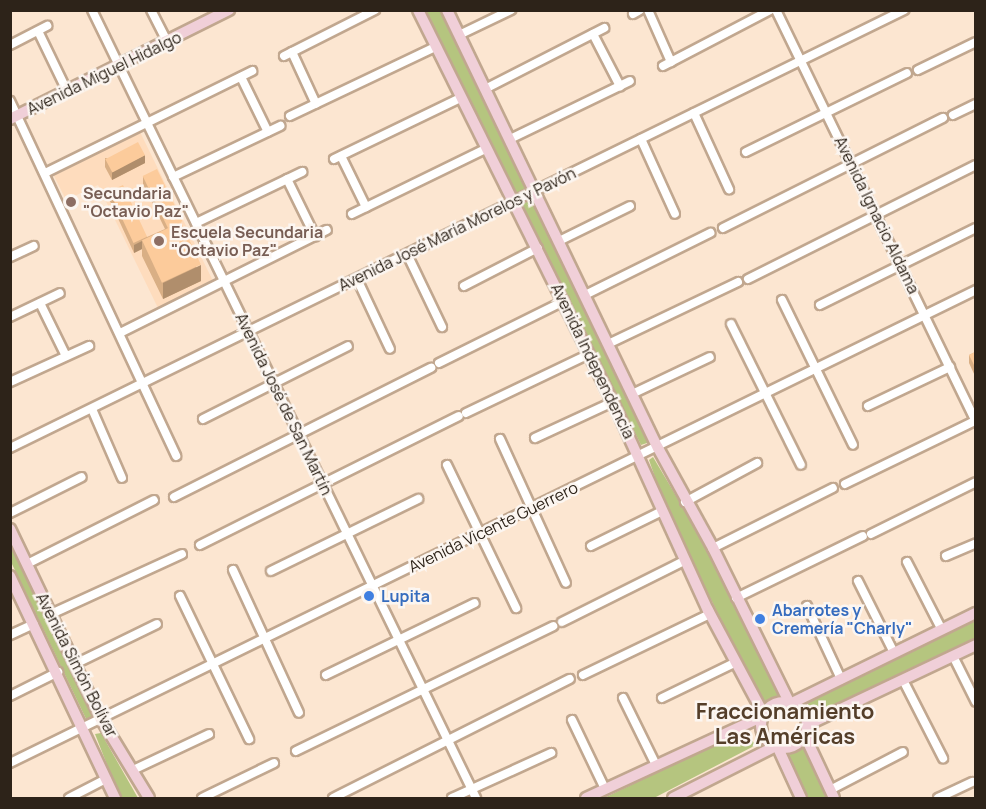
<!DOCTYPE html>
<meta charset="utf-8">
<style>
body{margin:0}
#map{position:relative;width:986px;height:809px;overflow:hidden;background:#fce6d1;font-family:Manrope,sans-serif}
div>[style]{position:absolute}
.built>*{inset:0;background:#fedcbd}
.green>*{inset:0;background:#b5c57f}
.roads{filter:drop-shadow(2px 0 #c1a78f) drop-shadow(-2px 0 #c1a78f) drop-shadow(0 2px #c1a78f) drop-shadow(0 -2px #c1a78f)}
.street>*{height:8px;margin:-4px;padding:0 4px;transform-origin:4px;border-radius:4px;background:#fff}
.secondary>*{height:10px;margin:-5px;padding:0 5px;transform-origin:5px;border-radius:5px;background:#f0cfd8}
.secondary>.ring{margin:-5px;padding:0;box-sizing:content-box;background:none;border:10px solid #f0cfd8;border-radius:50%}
.wall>*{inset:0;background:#d9af85}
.shaded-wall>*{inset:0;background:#b08e6c}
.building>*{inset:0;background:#fccb9b;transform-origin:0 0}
.dots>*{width:16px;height:16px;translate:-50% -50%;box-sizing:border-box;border:3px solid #fcf6f1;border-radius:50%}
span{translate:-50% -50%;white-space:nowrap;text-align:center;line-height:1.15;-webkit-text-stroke:5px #fcf6f1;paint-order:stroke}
.street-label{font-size:16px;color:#2d2319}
.education-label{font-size:16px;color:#785e54;font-weight:700}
.left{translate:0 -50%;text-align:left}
.shop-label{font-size:16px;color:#366cbe;font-weight:700}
.district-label{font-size:22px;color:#543e29;font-weight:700}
.frame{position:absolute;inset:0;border:12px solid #2d2319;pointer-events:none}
</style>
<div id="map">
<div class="built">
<i style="clip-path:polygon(140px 132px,213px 281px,158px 308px,98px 185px,66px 200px,53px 174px)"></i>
</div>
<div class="green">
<i style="clip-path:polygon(423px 11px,440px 11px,528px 190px,517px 195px,489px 147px)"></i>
<i style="clip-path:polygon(532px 200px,650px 442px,641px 445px,521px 204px)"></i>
<i style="clip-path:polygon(653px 457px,703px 541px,779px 697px,762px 702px,666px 509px,649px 460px)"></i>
<i style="clip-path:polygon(10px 542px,93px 718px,88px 723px,11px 562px)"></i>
<i style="clip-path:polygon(975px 619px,975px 639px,814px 716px,807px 703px)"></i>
<i style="clip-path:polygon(743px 731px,756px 745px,654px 798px,604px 798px)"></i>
<i style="clip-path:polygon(101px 733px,138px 798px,120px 798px,95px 734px)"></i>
<i style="clip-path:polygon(805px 747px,826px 798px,807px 798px,786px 756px)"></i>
</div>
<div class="roads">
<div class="street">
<i style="left:92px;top:10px;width:877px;rotate:64.02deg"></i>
<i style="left:151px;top:10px;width:35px;rotate:63deg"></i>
<i style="left:648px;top:10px;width:57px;rotate:66.1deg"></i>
<i style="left:776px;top:10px;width:457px;rotate:64.1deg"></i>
<i style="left:633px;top:14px;width:8px;rotate:-30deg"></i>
<i style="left:38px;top:31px;width:67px;rotate:64.2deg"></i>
<i style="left:593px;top:34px;width:59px;rotate:62.6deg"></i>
<i style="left:459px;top:35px;width:58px;rotate:-25.7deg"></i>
<i style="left:10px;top:45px;width:42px;rotate:-27.2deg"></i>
<i style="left:292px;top:52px;width:57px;rotate:65.2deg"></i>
<i style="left:284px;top:56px;width:102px;rotate:-26.8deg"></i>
<i style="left:663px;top:66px;width:121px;rotate:-27.6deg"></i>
<i style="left:918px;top:70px;width:64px;rotate:-25.8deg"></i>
<i style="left:241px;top:77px;width:61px;rotate:63.9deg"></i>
<i style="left:485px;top:89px;width:134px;rotate:-27.1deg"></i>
<i style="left:10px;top:101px;width:392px;rotate:64.9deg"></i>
<i style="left:694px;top:113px;width:84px;rotate:65.3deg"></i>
<i style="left:953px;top:115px;width:25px;rotate:-26deg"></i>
<i style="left:290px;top:116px;width:161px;rotate:-25.4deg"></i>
<i style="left:510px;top:139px;width:133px;rotate:-25.8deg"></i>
<i style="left:641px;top:139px;width:82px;rotate:65.6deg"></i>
<i style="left:746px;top:152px;width:179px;rotate:-26.1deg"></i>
<i style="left:341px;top:156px;width:57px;rotate:63.9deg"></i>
<i style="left:334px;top:159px;width:140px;rotate:-25.8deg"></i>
<i style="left:45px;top:173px;width:231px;rotate:-26.2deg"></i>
<i style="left:173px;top:177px;width:119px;rotate:-25.5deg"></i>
<i style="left:287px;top:179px;width:64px;rotate:63.8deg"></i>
<i style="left:352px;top:214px;width:148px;rotate:-26deg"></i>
<i style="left:196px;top:223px;width:118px;rotate:-25.7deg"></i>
<i style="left:723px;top:228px;width:246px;rotate:-26.6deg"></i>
<i style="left:559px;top:241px;width:79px;rotate:-26.2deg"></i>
<i style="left:407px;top:254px;width:81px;rotate:64.4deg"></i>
<i style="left:10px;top:257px;width:26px;rotate:-25deg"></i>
<i style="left:357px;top:279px;width:77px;rotate:64.8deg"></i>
<i style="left:748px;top:279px;width:255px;rotate:-26.6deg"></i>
<i style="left:464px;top:286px;width:83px;rotate:-27.2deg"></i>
<i style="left:585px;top:295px;width:140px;rotate:-26.4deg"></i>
<i style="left:782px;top:300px;width:161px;rotate:63.9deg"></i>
<i style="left:40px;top:303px;width:59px;rotate:63.9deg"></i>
<i style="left:820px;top:305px;width:174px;rotate:-26.3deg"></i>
<i style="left:10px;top:317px;width:55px;rotate:-25.6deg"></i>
<i style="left:731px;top:324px;width:157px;rotate:63.6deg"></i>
<i style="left:120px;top:333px;width:231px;rotate:-26.5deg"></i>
<i style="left:608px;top:344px;width:144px;rotate:-25.5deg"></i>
<i style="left:439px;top:363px;width:140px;rotate:-26.4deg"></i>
<i style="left:10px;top:382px;width:87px;rotate:-24.5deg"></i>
<i style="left:632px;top:394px;width:86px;rotate:-25.4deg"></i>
<i style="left:868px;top:406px;width:91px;rotate:-25.4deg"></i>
<i style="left:92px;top:409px;width:75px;rotate:66.5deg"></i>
<i style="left:466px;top:413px;width:136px;rotate:-25.6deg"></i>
<i style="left:203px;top:419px;width:162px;rotate:-26.7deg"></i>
<i style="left:535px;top:438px;width:86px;rotate:-24.8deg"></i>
<i style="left:500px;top:439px;width:158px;rotate:65.4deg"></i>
<i style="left:10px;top:448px;width:996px;rotate:-26.1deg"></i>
<i style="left:447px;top:465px;width:159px;rotate:64.2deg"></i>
<i style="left:845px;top:484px;width:144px;rotate:-25.9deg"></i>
<i style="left:174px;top:497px;width:288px;rotate:-26.7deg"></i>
<i style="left:685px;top:502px;width:82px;rotate:-28.4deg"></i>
<i style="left:10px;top:513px;width:80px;rotate:-26.6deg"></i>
<i style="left:871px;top:534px;width:117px;rotate:-26.3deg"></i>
<i style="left:200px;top:545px;width:289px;rotate:-26.5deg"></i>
<i style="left:591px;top:546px;width:79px;rotate:-26.2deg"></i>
<i style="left:713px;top:548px;width:134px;rotate:-26.6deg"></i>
<i style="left:946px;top:556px;width:33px;rotate:-23deg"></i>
<i style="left:907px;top:562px;width:76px;rotate:62.8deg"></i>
<i style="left:27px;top:564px;width:142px;rotate:-26.7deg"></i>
<i style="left:233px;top:570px;width:157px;rotate:65.2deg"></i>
<i style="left:271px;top:571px;width:164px;rotate:-26.1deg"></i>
<i style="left:858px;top:581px;width:80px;rotate:63.4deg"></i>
<i style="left:180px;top:596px;width:159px;rotate:64.2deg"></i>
<i style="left:736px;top:598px;width:141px;rotate:-26deg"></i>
<i style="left:807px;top:606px;width:81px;rotate:65deg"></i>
<i style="left:51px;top:614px;width:144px;rotate:-24.6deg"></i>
<i style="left:562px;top:622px;width:136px;rotate:-26.6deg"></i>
<i style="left:10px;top:635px;width:26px;rotate:-25deg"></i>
<i style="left:953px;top:656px;width:51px;rotate:63.4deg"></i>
<i style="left:75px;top:664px;width:91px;rotate:-26deg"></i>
<i style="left:326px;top:675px;width:165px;rotate:-25.8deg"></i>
<i style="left:583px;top:675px;width:141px;rotate:-25.7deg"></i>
<i style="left:903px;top:680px;width:88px;rotate:62.9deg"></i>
<i style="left:10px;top:696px;width:54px;rotate:-26.6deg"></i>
<i style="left:623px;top:698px;width:75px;rotate:63.8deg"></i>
<i style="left:662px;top:698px;width:80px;rotate:-25.9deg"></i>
<i style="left:572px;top:720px;width:76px;rotate:64.4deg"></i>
<i style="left:296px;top:751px;width:286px;rotate:-25.9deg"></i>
<i style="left:10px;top:763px;width:1076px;rotate:-26.09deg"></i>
<i style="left:133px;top:770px;width:84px;rotate:-25.3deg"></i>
<i style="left:830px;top:790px;width:82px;rotate:-27.5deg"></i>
<i style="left:69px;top:798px;width:42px;rotate:-27.2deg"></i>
<i style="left:202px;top:798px;width:80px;rotate:-25.9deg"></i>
<i style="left:333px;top:798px;width:265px;rotate:-26.7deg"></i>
<i style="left:452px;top:798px;width:109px;rotate:-24.4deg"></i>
<i style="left:938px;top:798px;width:38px;rotate:-25deg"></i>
</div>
<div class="secondary">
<i style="left:418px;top:10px;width:438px;rotate:63.6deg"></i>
<i style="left:613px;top:402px;width:229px;rotate:65.5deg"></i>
<i style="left:708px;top:610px;width:117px;rotate:61.9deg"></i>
<i style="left:447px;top:10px;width:486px;rotate:64.3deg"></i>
<i style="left:658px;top:448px;width:114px;rotate:61.2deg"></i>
<i style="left:713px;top:548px;width:172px;rotate:63.7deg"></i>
<i style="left:10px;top:119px;width:245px;rotate:-26.5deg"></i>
<i style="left:10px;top:529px;width:211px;rotate:64.4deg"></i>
<i style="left:101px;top:719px;width:92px;rotate:58.7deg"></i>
<i style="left:10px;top:576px;width:246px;rotate:64.7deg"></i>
<i class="ring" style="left:761px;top:702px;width:36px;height:36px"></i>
<i style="left:792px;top:703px;width:205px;rotate:-26.1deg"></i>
<i style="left:807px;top:725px;width:187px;rotate:-25.3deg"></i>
<i style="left:805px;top:736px;width:68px;rotate:64.9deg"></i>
<i style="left:778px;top:748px;width:55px;rotate:65.3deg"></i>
<i style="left:586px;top:798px;width:193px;rotate:-24.8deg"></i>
<i style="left:673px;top:798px;width:113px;rotate:-26.8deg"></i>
</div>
</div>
<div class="wall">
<i style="clip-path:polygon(105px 158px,145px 163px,112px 180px,105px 167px)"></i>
<i style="clip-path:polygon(143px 176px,182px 226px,201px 281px,163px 299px,142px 256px,142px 249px,134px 253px,109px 199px,109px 191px,147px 237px,165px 229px,143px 184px)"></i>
<i style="clip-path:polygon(975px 352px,975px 376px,969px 363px,969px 355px)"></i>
</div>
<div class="shaded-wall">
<i style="clip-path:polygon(145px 155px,145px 163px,112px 180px,112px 171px)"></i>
<i style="clip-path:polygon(142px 241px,142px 249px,134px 253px,134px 245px)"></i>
<i style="clip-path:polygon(201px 265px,201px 281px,163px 299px,163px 283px)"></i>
</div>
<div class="building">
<i style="left:138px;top:142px;width:15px;height:37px;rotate:62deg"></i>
<i style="left:157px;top:169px;width:58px;height:16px;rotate:64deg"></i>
<i style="left:123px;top:185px;width:57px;height:15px;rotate:65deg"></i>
<i style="left:181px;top:222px;width:47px;height:43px;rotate:65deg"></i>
<i style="clip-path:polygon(975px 352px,975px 367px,969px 355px)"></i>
</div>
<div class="dots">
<i style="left:71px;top:202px;background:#8d6e63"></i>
<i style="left:159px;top:241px;background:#8d6e63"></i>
<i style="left:369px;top:596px;background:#3f7fe0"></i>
<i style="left:760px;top:619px;background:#3f7fe0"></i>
</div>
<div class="street-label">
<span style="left:104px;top:73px;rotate:-26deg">Avenida Miguel Hidalgo</span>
<span style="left:877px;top:215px;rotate:64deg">Avenida Ignacio Aldama</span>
<span style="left:457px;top:229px;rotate:-26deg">Avenida José María Morelos y Pavón</span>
<span style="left:593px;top:361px;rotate:64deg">Avenida Independencia</span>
<span style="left:284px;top:404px;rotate:64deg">Avenida José de San Martín</span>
<span style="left:493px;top:527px;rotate:-26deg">Avenida Vicente Guerrero</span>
<span style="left:77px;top:665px;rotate:63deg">Avenida Simón Bolívar</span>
</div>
<div class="education-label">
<span class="left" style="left:83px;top:202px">Secundaria<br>"Octavio Paz"</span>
<span class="left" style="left:171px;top:241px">Escuela Secundaria<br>"Octavio Paz"</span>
</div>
<div class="shop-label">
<span class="left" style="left:381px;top:596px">Lupita</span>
<span class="left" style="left:772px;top:619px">Abarrotes y<br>Cremería "Charly"</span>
</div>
<div class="district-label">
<span style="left:785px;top:724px">Fraccionamiento<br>Las Américas</span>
</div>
<div class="frame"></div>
</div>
